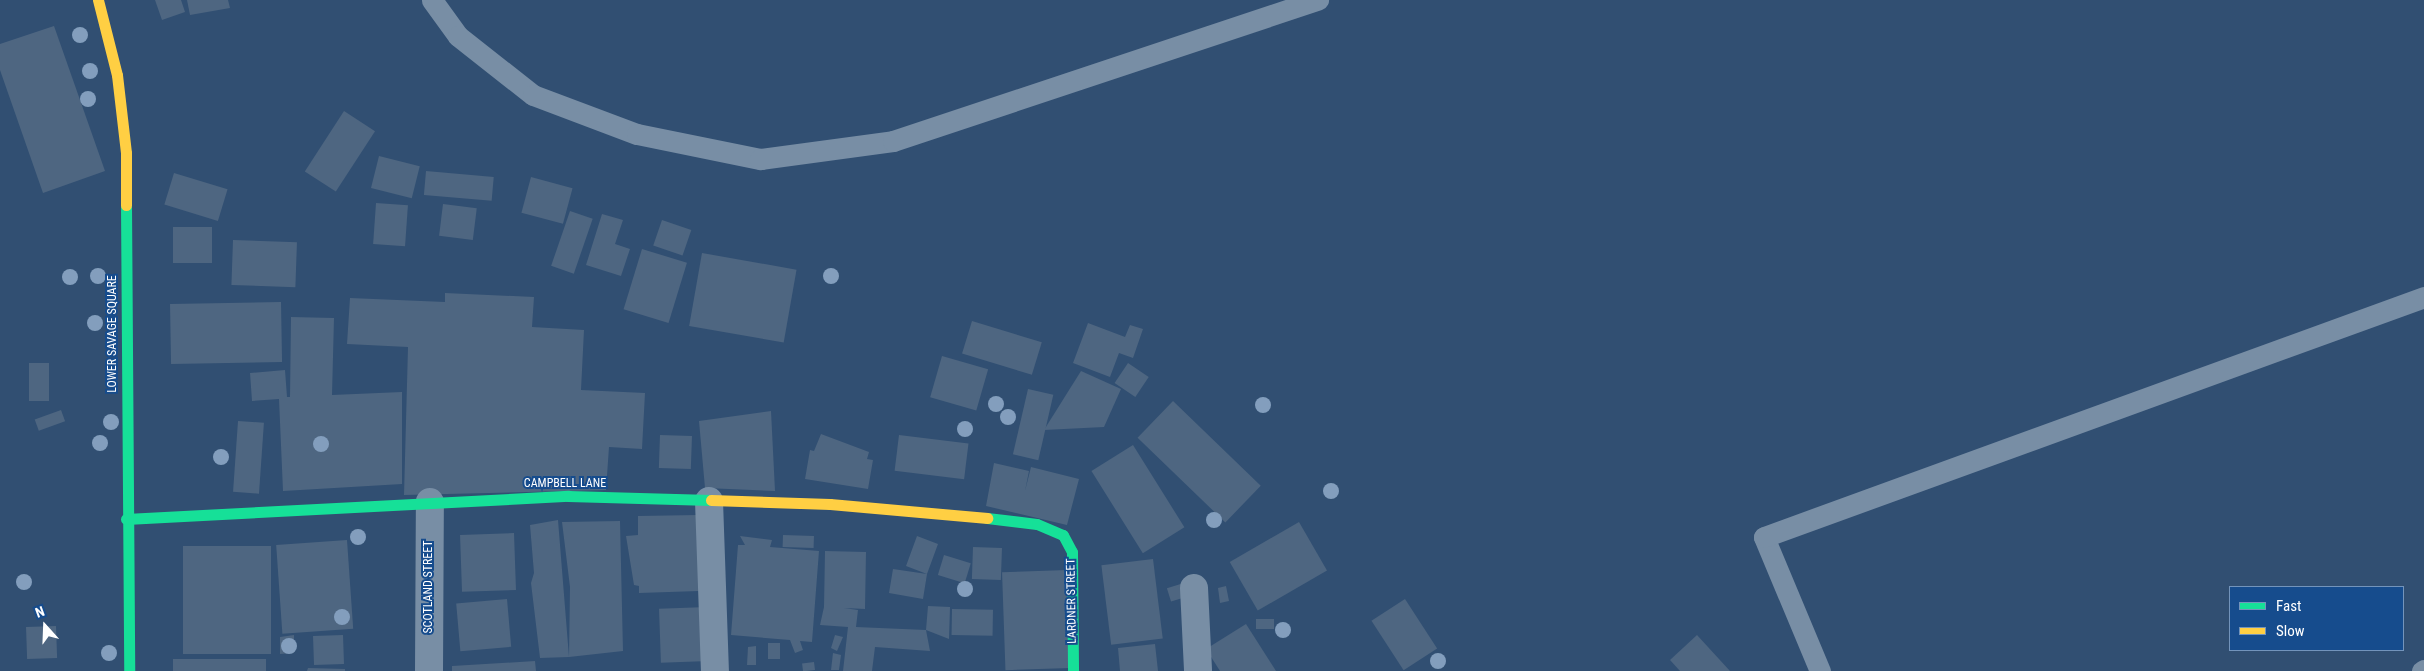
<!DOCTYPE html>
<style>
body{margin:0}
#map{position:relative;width:2424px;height:671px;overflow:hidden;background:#314f72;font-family:"Roboto Condensed",sans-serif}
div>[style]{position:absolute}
.building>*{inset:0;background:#4e6681;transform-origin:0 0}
.lane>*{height:21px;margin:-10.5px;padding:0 10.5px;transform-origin:10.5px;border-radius:10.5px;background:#788ea5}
.street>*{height:28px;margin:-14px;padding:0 14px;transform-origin:14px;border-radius:14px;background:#788ea5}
.fast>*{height:11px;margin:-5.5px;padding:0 5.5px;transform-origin:5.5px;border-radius:5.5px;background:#16e098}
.slow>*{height:11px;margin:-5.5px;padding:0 5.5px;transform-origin:5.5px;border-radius:5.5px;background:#ffcf43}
.trees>*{width:16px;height:16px;margin:-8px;border-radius:50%;background:#839ebd}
span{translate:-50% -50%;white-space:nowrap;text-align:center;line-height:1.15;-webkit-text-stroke:4px #164c8d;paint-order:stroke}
.street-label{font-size:12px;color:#fff}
.legend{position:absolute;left:2229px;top:586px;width:175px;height:65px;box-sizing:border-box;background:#164c8d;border:1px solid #7394bb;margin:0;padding:6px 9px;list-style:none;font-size:15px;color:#fff}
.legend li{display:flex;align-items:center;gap:10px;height:25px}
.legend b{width:25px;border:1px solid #7394bb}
.north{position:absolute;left:20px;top:601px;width:50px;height:50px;-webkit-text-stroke:4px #164c8d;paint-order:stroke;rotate:340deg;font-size:14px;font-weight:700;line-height:20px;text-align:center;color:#fff}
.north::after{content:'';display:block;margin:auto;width:18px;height:22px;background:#fff;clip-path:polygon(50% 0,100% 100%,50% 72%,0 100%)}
</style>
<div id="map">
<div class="building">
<i style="clip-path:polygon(155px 0,181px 0,185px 12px,162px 20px)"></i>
<i style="clip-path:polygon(187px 0,228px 0,230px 8px,190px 15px)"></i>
<i style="clip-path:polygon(54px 26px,105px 171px,43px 193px,0 70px,0 44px)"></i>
<i style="left:344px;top:111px;width:37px;height:72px;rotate:33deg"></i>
<i style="left:379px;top:156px;width:42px;height:33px;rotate:14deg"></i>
<i style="left:426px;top:171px;width:68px;height:24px;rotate:5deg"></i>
<i style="left:174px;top:173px;width:56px;height:33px;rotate:17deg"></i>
<i style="left:531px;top:177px;width:43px;height:37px;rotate:15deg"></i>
<i style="left:376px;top:203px;width:32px;height:41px;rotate:4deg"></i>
<i style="left:443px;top:204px;width:34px;height:32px;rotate:7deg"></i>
<i style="left:570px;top:211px;width:24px;height:58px;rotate:19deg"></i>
<i style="clip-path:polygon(602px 214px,623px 220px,615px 244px,630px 249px,621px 276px,586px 265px)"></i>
<i style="left:662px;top:220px;width:31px;height:27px;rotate:19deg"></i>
<i style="left:173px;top:227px;width:39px;height:36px"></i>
<i style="left:233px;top:240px;width:64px;height:45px;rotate:2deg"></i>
<i style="left:642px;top:249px;width:47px;height:63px;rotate:17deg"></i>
<i style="left:702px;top:253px;width:96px;height:74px;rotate:10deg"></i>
<i style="clip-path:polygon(445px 293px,534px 297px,532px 327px,584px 330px,581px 390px,645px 393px,642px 449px,609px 447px,606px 490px,404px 495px,408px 347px,347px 344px,350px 298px,445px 302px)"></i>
<i style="left:281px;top:302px;width:60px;height:111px;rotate:89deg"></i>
<i style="clip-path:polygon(291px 317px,334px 318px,332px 395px,402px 392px,402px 484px,283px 491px,279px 399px,252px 401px,250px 373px,285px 370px,287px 397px,290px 397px)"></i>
<i style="left:972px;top:321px;width:73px;height:34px;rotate:17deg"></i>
<i style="clip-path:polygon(1088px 323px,1125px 337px,1130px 325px,1143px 329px,1133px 358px,1119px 353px,1110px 377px,1073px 363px)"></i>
<i style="left:942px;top:356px;width:48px;height:43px;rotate:16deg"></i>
<i style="left:29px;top:363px;width:20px;height:38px"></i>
<i style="left:1128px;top:363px;width:25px;height:24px;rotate:34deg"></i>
<i style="clip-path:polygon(1081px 371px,1121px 389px,1104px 427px,1044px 430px)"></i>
<i style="left:1028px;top:389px;width:26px;height:67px;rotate:13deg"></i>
<i style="left:1173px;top:401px;width:122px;height:51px;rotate:44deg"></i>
<i style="left:61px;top:410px;width:12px;height:28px;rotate:70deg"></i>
<i style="clip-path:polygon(771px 411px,775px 491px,705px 488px,699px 421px)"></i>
<i style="left:238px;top:421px;width:26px;height:71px;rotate:4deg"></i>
<i style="clip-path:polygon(821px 434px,869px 452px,867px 459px,873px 460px,868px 489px,805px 479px,810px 450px,814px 451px)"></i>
<i style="left:660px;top:435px;width:32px;height:33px;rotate:2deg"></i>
<i style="left:899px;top:435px;width:70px;height:36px;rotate:7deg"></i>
<i style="left:1133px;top:445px;width:97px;height:49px;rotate:58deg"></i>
<i style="clip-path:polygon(994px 463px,1029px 471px,1025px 491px,1031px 467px,1079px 479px,1067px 525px,986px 506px)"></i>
<i style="clip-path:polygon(698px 515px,699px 591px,639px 593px,639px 586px,634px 585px,626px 536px,638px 535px,638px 516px)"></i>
<i style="clip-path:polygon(558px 520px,569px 657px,540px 658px,531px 583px,534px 573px,530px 525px)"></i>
<i style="clip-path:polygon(620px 521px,623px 651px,569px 657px,570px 587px,562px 522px)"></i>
<i style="left:1299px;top:522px;width:56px;height:80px;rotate:60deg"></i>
<i style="left:514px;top:533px;width:57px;height:54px;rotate:88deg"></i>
<i style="left:783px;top:535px;width:31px;height:12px;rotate:2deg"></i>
<i style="clip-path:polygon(740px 536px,772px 540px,770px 547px,819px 551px,812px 642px,800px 641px,803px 650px,795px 653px,790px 640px,731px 635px,738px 545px,745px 545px)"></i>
<i style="clip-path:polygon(917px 536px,938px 544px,927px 574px,923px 599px,889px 593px,893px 569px,927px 574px,906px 566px)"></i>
<i style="left:347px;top:540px;width:89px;height:71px;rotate:86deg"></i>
<i style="left:183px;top:546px;width:88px;height:108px"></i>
<i style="left:973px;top:547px;width:29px;height:32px;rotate:2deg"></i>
<i style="clip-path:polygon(825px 551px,866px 552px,865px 609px,844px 608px,858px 610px,856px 627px,926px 630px,930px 651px,875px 647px,872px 671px,843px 671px,848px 627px,820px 625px,824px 607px)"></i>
<i style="left:944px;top:555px;width:28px;height:21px;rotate:17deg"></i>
<i style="left:1153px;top:559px;width:80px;height:52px;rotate:83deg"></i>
<i style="left:1067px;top:570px;width:98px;height:65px;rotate:88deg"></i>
<i style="left:1187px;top:582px;width:14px;height:21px;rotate:73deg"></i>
<i style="clip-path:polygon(1226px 586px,1229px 601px,1220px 603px,1218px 588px)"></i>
<i style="left:507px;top:599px;width:48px;height:51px;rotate:85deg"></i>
<i style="left:1405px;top:599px;width:59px;height:40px;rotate:57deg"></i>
<i style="clip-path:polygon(928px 606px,950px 607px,949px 639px,926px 630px)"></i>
<i style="left:707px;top:607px;width:54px;height:48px;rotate:88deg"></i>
<i style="left:952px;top:609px;width:41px;height:26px;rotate:1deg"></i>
<i style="left:1274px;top:619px;width:10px;height:18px;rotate:90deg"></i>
<i style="clip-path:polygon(1246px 624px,1276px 671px,1220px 671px,1206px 649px)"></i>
<i style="left:56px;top:626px;width:32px;height:30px;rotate:88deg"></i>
<i style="clip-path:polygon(294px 635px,294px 653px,280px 654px,280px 637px)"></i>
<i style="left:343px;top:635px;width:29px;height:30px;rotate:88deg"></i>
<i style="clip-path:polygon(835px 635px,843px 637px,837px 651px,831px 648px)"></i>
<i style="clip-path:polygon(1697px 635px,1730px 671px,1680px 671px,1670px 660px)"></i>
<i style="left:780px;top:643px;width:16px;height:12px;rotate:90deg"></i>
<i style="clip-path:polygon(1155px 644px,1158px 671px,1120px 671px,1118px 648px)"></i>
<i style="clip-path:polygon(756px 646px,756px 665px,747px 665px,748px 647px)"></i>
<i style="clip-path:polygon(833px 653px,841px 655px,839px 670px,831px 670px)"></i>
<i style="left:266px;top:659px;width:12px;height:93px;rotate:90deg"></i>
<i style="clip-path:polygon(535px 661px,536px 671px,452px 671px,452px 666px)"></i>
<i style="left:814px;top:662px;width:8px;height:12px;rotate:83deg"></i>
<i style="clip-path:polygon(308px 668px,345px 669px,345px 671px,307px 671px)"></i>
</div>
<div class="lane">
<i style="left:432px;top:0;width:44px;rotate:54.2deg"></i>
<i style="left:458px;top:36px;width:95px;rotate:38.2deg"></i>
<i style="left:533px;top:95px;width:111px;rotate:20.6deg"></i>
<i style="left:637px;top:134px;width:126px;rotate:11.5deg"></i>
<i style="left:760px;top:159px;width:134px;rotate:-7.7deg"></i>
<i style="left:893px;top:141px;width:448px;rotate:-18.4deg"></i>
<i style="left:1820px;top:671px;width:145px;rotate:-112.7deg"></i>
<i style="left:1764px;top:537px;width:702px;rotate:-19.98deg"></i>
<i style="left:2422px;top:671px;width:2px;rotate:-27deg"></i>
</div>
<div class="street">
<i style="left:709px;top:501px;width:170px;rotate:88deg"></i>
<i style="left:1194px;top:588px;width:83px;rotate:87.2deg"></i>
<i style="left:429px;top:671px;width:169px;rotate:-89.7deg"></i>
</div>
<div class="fast">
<i style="left:126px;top:205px;width:466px;rotate:89.6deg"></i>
<i style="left:987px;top:518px;width:50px;rotate:6.8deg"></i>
<i style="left:1037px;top:524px;width:28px;rotate:23deg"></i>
<i style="left:1063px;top:535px;width:19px;rotate:62deg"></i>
<i style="left:1072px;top:552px;width:119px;rotate:89.5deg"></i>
<i style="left:126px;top:519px;width:443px;rotate:-3deg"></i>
<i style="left:568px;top:496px;width:143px;rotate:1.6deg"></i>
</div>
<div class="slow">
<i style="left:98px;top:0;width:77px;rotate:75.8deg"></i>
<i style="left:117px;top:75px;width:79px;rotate:83.4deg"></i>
<i style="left:126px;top:153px;width:52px;rotate:90deg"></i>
<i style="left:711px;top:500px;width:119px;rotate:1.9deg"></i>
<i style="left:830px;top:504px;width:158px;rotate:5.1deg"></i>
</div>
<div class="trees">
<i style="left:80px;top:35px"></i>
<i style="left:90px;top:71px"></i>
<i style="left:88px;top:99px"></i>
<i style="left:98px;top:276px"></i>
<i style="left:831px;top:276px"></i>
<i style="left:70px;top:277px"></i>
<i style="left:95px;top:323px"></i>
<i style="left:996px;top:404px"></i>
<i style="left:1263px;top:405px"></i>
<i style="left:1008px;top:417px"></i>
<i style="left:111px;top:422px"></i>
<i style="left:965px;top:429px"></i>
<i style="left:100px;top:443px"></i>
<i style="left:321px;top:444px"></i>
<i style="left:221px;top:457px"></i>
<i style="left:1331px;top:491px"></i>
<i style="left:1214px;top:520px"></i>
<i style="left:358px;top:537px"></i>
<i style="left:24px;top:582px"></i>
<i style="left:965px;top:589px"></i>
<i style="left:342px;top:617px"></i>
<i style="left:1283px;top:630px"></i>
<i style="left:289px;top:646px"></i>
<i style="left:109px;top:653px"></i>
<i style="left:1438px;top:661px"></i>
</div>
<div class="street-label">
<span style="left:113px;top:334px;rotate:-90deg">LOWER SAVAGE SQUARE</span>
<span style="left:565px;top:484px">CAMPBELL LANE</span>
<span style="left:429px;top:587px;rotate:-90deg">SCOTLAND STREET</span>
<span style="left:1072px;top:601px;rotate:-91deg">LARDNER STREET</span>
</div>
<ul class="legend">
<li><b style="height:6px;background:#16e098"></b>Fast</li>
<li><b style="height:6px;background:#ffcf43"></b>Slow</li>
</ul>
<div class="north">N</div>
</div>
